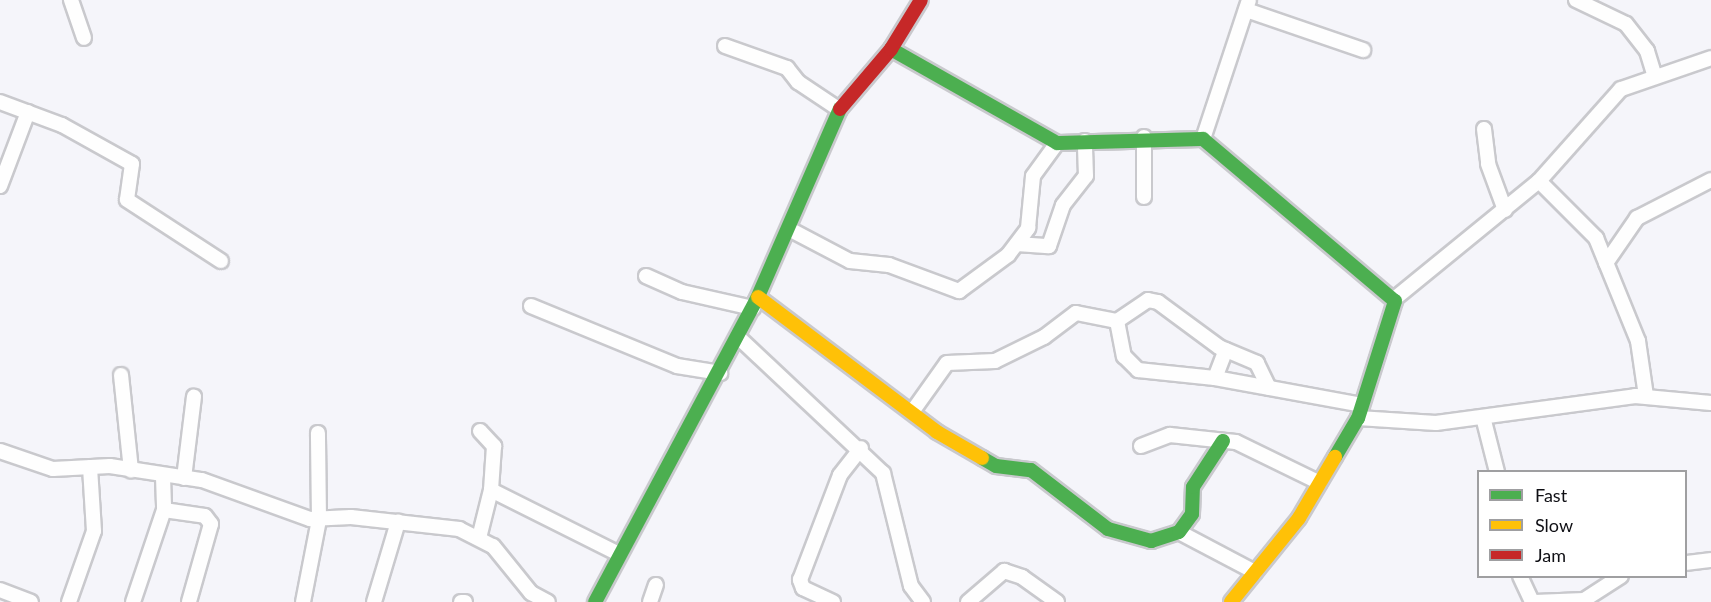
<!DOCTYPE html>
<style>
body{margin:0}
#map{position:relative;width:1711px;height:602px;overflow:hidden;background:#f5f5fa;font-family:Lato,sans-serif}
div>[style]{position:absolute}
.roads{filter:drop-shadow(2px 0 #c9c9cd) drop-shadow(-2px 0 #c9c9cd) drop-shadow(0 2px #c9c9cd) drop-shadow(0 -2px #c9c9cd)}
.street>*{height:14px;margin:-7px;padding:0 7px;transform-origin:7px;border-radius:7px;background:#fefefe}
.fast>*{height:14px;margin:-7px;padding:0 7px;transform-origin:7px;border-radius:7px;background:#4caf50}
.slow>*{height:14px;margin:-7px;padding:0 7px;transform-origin:7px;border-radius:7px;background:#ffc107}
.jam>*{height:14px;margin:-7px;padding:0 7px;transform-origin:7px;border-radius:7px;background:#c62828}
span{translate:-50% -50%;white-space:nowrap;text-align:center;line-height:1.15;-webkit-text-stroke:4.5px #fff;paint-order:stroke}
.legend{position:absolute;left:1477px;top:470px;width:210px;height:108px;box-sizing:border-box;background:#fff;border:2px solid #9f9fa1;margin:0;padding:8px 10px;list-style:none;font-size:18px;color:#0f0f14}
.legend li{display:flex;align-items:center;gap:12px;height:30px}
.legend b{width:30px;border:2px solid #9f9fa1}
</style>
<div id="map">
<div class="roads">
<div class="street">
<i style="left:71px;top:0;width:40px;rotate:71.1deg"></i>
<i style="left:1576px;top:0;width:55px;rotate:25.6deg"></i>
<i style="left:1626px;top:24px;width:34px;rotate:52deg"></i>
<i style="left:1647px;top:51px;width:27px;rotate:73deg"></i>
<i style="left:1246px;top:10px;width:124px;rotate:18.9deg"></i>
<i style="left:725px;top:46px;width:66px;rotate:19.5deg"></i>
<i style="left:787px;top:68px;width:18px;rotate:52deg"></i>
<i style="left:798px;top:82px;width:50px;rotate:33.7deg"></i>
<i style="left:0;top:102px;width:66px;rotate:20.4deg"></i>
<i style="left:62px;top:125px;width:80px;rotate:29.1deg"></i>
<i style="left:132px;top:164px;width:36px;rotate:98deg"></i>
<i style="left:127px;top:200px;width:112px;rotate:33deg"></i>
<i style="left:1484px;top:129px;width:35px;rotate:83deg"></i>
<i style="left:1488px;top:164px;width:49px;rotate:69.7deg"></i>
<i style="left:1144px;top:137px;width:60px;rotate:90deg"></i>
<i style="left:1203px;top:139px;width:146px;rotate:-71.7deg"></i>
<i style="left:1539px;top:181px;width:81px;rotate:45deg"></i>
<i style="left:1596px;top:238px;width:111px;rotate:67.8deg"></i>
<i style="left:1638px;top:341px;width:56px;rotate:81.7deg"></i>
<i style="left:0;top:186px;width:79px;rotate:-69.3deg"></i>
<i style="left:789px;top:229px;width:69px;rotate:27.7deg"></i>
<i style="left:850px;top:261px;width:39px;rotate:6deg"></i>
<i style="left:889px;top:265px;width:75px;rotate:20.4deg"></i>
<i style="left:959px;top:291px;width:61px;rotate:-36.3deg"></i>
<i style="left:1008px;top:255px;width:34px;rotate:-53deg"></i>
<i style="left:1028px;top:228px;width:52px;rotate:-84.5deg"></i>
<i style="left:1033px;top:176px;width:41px;rotate:-54deg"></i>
<i style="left:1017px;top:244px;width:32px;rotate:4deg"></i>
<i style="left:1049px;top:246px;width:43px;rotate:-71.1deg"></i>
<i style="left:1063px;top:205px;width:37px;rotate:-52deg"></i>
<i style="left:1086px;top:176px;width:35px;rotate:-92deg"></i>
<i style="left:1606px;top:263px;width:55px;rotate:-55.4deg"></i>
<i style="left:1637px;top:218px;width:83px;rotate:-27.2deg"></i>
<i style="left:646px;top:276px;width:39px;rotate:24deg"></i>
<i style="left:682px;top:292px;width:73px;rotate:12.7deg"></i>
<i style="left:1393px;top:300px;width:188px;rotate:-39.2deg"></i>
<i style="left:1539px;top:181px;width:123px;rotate:-48.3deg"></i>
<i style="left:1621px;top:89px;width:95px;rotate:-19deg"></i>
<i style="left:531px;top:306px;width:158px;rotate:22.3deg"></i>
<i style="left:677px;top:366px;width:44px;rotate:9.2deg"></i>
<i style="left:738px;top:337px;width:199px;rotate:43.2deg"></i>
<i style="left:883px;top:473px;width:116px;rotate:76.1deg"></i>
<i style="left:911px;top:586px;width:20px;rotate:53deg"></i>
<i style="left:121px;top:375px;width:96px;rotate:84deg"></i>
<i style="left:1215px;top:378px;width:30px;rotate:-69deg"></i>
<i style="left:1269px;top:388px;width:28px;rotate:-116deg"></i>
<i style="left:1257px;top:363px;width:41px;rotate:-157.2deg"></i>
<i style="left:1219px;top:347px;width:76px;rotate:-143.6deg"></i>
<i style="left:1158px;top:302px;width:10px;rotate:-169deg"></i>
<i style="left:1148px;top:300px;width:37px;rotate:146deg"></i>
<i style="left:1117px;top:321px;width:36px;rotate:79deg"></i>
<i style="left:1124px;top:356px;width:20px;rotate:45deg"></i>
<i style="left:1138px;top:370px;width:77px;rotate:5.9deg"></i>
<i style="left:1215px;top:378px;width:149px;rotate:10.4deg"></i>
<i style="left:912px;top:412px;width:60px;rotate:-54.5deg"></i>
<i style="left:947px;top:363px;width:48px;rotate:-2.4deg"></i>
<i style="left:995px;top:361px;width:55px;rotate:-26.1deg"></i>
<i style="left:1044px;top:337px;width:40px;rotate:-37deg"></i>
<i style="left:1076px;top:313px;width:42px;rotate:11deg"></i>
<i style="left:1483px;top:417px;width:57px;rotate:75.7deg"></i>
<i style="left:1358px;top:418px;width:78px;rotate:3.7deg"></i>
<i style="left:1436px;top:423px;width:201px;rotate:-7.7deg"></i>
<i style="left:1635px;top:396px;width:76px;rotate:5.3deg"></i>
<i style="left:480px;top:431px;width:21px;rotate:47deg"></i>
<i style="left:494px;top:446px;width:44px;rotate:93.9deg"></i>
<i style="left:491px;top:490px;width:143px;rotate:26.6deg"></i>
<i style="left:1141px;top:446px;width:31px;rotate:-21deg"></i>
<i style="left:1170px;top:435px;width:66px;rotate:6.1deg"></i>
<i style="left:1236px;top:442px;width:93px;rotate:26deg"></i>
<i style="left:0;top:451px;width:56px;rotate:18.8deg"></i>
<i style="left:53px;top:469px;width:57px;rotate:-3deg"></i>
<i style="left:110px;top:466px;width:93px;rotate:8.7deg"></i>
<i style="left:202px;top:480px;width:115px;rotate:19.9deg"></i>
<i style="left:310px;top:519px;width:41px;rotate:-2.8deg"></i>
<i style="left:351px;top:517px;width:109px;rotate:6.3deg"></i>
<i style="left:459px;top:529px;width:38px;rotate:27deg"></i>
<i style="left:493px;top:546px;width:60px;rotate:51deg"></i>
<i style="left:531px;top:593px;width:19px;rotate:28deg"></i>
<i style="left:163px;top:477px;width:33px;rotate:88deg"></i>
<i style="left:164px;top:510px;width:41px;rotate:8.3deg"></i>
<i style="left:205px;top:516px;width:10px;rotate:53deg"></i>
<i style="left:211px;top:524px;width:81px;rotate:105.8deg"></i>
<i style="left:184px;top:478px;width:82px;rotate:-83deg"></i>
<i style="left:1179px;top:532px;width:86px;rotate:27.8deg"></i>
<i style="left:479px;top:538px;width:49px;rotate:-76deg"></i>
<i style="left:1686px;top:563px;width:25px;rotate:-7deg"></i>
<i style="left:1520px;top:576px;width:29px;rotate:65deg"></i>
<i style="left:0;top:590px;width:33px;rotate:21deg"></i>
<i style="left:69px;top:602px;width:75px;rotate:-70.6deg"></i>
<i style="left:94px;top:531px;width:64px;rotate:-93.6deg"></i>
<i style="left:133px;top:602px;width:97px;rotate:-71.4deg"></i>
<i style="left:303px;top:602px;width:84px;rotate:-79deg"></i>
<i style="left:319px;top:520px;width:87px;rotate:-90.7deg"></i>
<i style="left:374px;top:602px;width:84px;rotate:-73.3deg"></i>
<i style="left:461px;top:602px;width:4px"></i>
<i style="left:650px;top:602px;width:18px;rotate:-71deg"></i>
<i style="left:833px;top:602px;width:33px;rotate:-155deg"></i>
<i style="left:803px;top:588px;width:9px;rotate:-111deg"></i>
<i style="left:800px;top:580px;width:112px;rotate:-69.1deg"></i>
<i style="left:840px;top:475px;width:34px;rotate:-52deg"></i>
<i style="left:968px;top:602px;width:48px;rotate:-40.7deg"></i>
<i style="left:1004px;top:571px;width:19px;rotate:18deg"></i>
<i style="left:1022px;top:577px;width:43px;rotate:35.5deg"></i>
<i style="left:1535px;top:602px;width:49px;rotate:-2.3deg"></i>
<i style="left:1584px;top:600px;width:44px;rotate:-33deg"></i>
</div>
<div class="fast">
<i style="left:891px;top:49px;width:191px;rotate:29.5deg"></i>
<i style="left:1057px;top:143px;width:146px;rotate:-1.6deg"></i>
<i style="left:1203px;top:139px;width:251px;rotate:40.2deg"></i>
<i style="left:1395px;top:301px;width:123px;rotate:107.5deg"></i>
<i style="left:1358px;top:418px;width:45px;rotate:120.5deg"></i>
<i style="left:982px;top:458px;width:16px;rotate:30deg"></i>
<i style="left:996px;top:466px;width:35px;rotate:7deg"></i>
<i style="left:1031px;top:470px;width:97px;rotate:37.5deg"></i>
<i style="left:1108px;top:529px;width:45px;rotate:15.6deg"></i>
<i style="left:1151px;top:541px;width:29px;rotate:-18deg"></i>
<i style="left:1179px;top:532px;width:22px;rotate:-54deg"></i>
<i style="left:1192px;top:514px;width:27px;rotate:-88deg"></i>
<i style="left:1193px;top:487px;width:55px;rotate:-56.9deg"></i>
<i style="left:595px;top:602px;width:341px;rotate:-61.9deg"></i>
<i style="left:756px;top:301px;width:210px;rotate:-66.4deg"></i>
</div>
<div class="slow">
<i style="left:758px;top:297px;width:224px;rotate:37deg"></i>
<i style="left:937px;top:432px;width:52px;rotate:30deg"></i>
<i style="left:1231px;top:602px;width:108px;rotate:-51deg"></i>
<i style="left:1299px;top:518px;width:71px;rotate:-59.5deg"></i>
</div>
<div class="jam">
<i style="left:840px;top:109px;width:79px;rotate:-49.6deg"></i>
<i style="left:891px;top:49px;width:57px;rotate:-58.5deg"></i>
</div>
</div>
<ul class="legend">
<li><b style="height:8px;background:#4caf50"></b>Fast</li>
<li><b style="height:8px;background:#ffc107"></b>Slow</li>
<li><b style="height:8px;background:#c62828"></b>Jam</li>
</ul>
</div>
